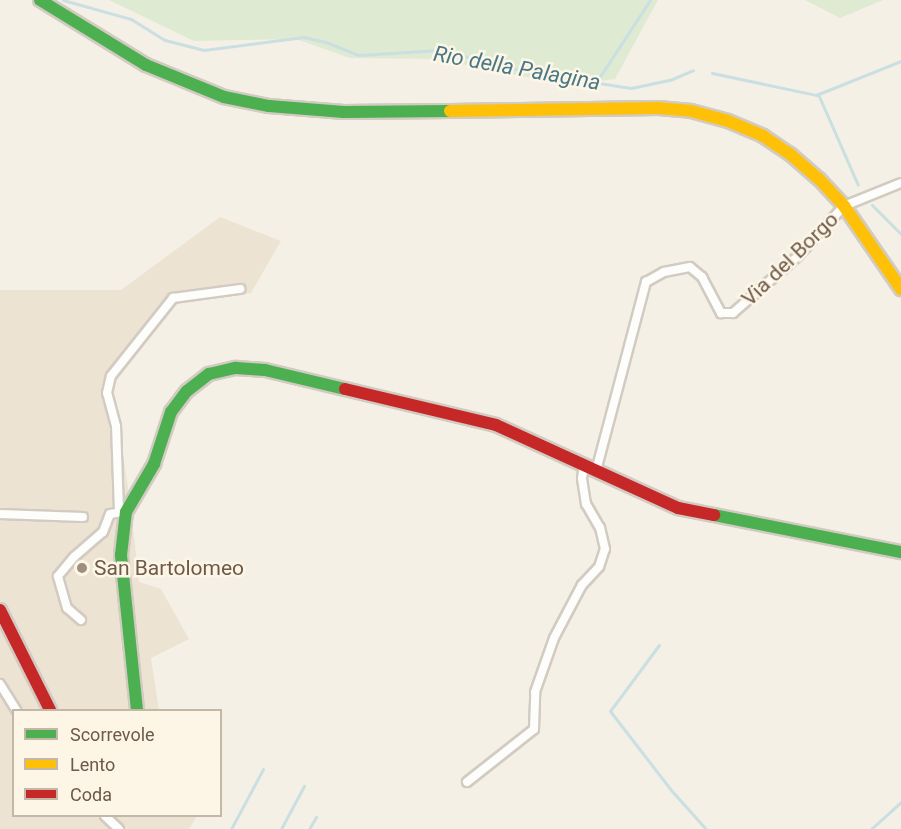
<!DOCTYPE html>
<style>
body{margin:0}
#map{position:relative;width:901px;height:829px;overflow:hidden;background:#f4f0e6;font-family:Roboto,sans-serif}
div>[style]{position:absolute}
.residential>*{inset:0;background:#ede3d3}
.green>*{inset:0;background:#dfead2}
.stream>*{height:3px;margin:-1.5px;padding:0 1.5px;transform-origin:1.5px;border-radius:1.5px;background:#c9dfe2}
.roads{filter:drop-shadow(2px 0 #d2cbc2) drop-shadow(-2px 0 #d2cbc2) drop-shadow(0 2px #d2cbc2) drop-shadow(0 -2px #d2cbc2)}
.street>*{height:8px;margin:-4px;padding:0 4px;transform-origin:4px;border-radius:4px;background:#fdfdfb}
.fast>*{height:12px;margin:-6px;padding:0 6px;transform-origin:6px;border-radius:6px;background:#4caf50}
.slow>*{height:12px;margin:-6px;padding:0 6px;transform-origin:6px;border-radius:6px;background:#ffc107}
.jam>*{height:12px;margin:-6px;padding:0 6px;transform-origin:6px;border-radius:6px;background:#c62828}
.dots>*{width:16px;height:16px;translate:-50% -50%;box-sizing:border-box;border:3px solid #fdf6e6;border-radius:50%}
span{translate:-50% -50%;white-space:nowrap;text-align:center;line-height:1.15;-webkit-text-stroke:5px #fdf6e6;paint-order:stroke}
.street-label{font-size:21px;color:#6e594a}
.poi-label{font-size:21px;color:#6e594a}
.left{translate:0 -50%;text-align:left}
.water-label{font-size:22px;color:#497887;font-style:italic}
.legend{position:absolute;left:12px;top:709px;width:210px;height:108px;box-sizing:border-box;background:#fdf6e6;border:2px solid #c4b7a8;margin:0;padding:8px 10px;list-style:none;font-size:18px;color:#6e594a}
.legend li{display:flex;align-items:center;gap:12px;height:30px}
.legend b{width:30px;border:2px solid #c4b7a8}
</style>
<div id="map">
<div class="residential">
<i style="clip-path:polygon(220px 217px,281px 241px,251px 293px,170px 305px,112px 382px,130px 501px,139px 582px,161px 589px,189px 639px,151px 658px,159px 710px,14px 710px,14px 816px,197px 816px,189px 829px,0 829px,0 290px,121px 290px)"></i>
</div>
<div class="green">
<i style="clip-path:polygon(109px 0,658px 0,615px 79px,567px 85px,436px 59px,350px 58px,296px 39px,194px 41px)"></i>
<i style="clip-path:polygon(805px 0,883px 0,840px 18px)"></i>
</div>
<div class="stream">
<i style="left:63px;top:0;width:71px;rotate:15.6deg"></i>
<i style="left:131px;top:19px;width:40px;rotate:32deg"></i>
<i style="left:165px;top:40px;width:40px;rotate:14.4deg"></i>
<i style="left:204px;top:50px;width:101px;rotate:-7.4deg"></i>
<i style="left:304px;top:37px;width:23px;rotate:13deg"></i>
<i style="left:326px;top:42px;width:35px;rotate:22deg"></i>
<i style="left:359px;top:55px;width:80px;rotate:-3.6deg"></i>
<i style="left:439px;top:50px;width:92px;rotate:13.9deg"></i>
<i style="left:528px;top:72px;width:104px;rotate:8.8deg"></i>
<i style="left:631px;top:88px;width:40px;rotate:-12deg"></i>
<i style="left:670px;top:80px;width:25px;rotate:-23deg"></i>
<i style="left:712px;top:73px;width:106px;rotate:11.9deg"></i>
<i style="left:816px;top:95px;width:92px;rotate:-21.8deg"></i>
<i style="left:597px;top:81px;width:97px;rotate:-56.8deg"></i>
<i style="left:818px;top:94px;width:99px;rotate:66.3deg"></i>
<i style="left:872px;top:205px;width:41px;rotate:45deg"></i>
<i style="left:659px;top:645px;width:82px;rotate:126.6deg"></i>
<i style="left:610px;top:711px;width:100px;rotate:52.3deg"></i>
<i style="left:671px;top:790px;width:52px;rotate:48.1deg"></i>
<i style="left:231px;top:829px;width:68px;rotate:-61.9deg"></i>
<i style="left:281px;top:829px;width:49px;rotate:-61.9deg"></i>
<i style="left:309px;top:829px;width:14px;rotate:-60deg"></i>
<i style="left:871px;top:829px;width:40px;rotate:-42deg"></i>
</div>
<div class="roads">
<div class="street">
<i style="left:596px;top:471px;width:196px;rotate:-75.2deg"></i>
<i style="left:646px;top:282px;width:21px;rotate:-29deg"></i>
<i style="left:664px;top:272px;width:26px;rotate:-11deg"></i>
<i style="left:690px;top:267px;width:16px;rotate:40deg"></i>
<i style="left:702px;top:277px;width:41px;rotate:62.2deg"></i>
<i style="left:721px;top:313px;width:12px"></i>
<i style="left:733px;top:313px;width:85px;rotate:-41.2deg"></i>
<i style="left:797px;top:257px;width:69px;rotate:-47.3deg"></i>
<i style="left:844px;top:206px;width:61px;rotate:-22deg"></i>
<i style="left:119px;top:511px;width:85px;rotate:-92deg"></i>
<i style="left:116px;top:426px;width:34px;rotate:-105deg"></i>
<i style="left:107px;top:393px;width:17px;rotate:-77deg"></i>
<i style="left:111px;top:376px;width:100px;rotate:-51.5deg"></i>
<i style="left:173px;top:298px;width:68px;rotate:-7.7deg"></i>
<i style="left:0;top:514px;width:83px;rotate:2.1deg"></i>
<i style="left:81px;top:620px;width:18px;rotate:-139deg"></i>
<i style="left:67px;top:608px;width:33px;rotate:-106deg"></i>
<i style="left:58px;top:576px;width:25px;rotate:-50deg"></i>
<i style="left:74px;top:557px;width:38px;rotate:-41deg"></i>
<i style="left:103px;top:532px;width:19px;rotate:-69deg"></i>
<i style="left:110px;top:514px;width:12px;rotate:-9deg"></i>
<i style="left:0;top:684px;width:31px;rotate:58deg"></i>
<i style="left:467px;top:782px;width:85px;rotate:-38.3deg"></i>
<i style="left:534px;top:729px;width:37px;rotate:-88deg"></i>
<i style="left:535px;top:692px;width:57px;rotate:-70.6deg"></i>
<i style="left:554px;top:638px;width:60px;rotate:-62.2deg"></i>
<i style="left:582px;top:585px;width:25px;rotate:-47deg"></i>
<i style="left:599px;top:567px;width:19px;rotate:-72deg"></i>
<i style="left:605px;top:549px;width:22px;rotate:-103deg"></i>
<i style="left:600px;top:528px;width:28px;rotate:-120deg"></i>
<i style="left:586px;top:504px;width:26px;rotate:-99deg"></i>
<i style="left:582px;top:478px;width:13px;rotate:-81deg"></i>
<i style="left:105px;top:816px;width:19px;rotate:43deg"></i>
</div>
<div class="fast">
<i style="left:40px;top:0;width:124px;rotate:31.5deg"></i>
<i style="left:146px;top:65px;width:84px;rotate:22.3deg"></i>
<i style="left:224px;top:97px;width:46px;rotate:11.3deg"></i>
<i style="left:269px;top:106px;width:75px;rotate:4.6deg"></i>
<i style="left:344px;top:112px;width:106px;rotate:-0.5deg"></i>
<i style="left:714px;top:515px;width:191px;rotate:11.2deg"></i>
<i style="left:137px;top:710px;width:156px;rotate:-95.9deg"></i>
<i style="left:121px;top:555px;width:43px;rotate:-83.4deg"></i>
<i style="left:126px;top:512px;width:56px;rotate:-59.7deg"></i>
<i style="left:154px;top:464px;width:55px;rotate:-71.9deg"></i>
<i style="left:171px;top:412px;width:26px;rotate:-53deg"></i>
<i style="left:187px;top:391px;width:28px;rotate:-38deg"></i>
<i style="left:209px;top:374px;width:28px;rotate:-13deg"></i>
<i style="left:236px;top:368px;width:29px;rotate:4deg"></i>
<i style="left:265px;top:370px;width:82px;rotate:13.4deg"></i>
</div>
<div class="slow">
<i style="left:450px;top:111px;width:208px;rotate:-0.8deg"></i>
<i style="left:658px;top:108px;width:33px;rotate:5deg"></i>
<i style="left:691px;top:111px;width:38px;rotate:15deg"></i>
<i style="left:728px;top:121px;width:38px;rotate:23deg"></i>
<i style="left:763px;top:136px;width:32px;rotate:34deg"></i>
<i style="left:790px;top:154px;width:38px;rotate:41deg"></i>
<i style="left:819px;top:179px;width:37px;rotate:47deg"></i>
<i style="left:844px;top:206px;width:101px;rotate:55.5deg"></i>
</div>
<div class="jam">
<i style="left:345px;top:389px;width:155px;rotate:13.4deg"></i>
<i style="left:496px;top:425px;width:200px;rotate:24.5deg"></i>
<i style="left:678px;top:508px;width:37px;rotate:11deg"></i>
<i style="left:0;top:610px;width:112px;rotate:63.4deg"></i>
</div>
</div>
<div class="dots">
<i style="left:82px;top:568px;background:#9d8e81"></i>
</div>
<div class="street-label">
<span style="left:790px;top:259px;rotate:-44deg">Via del Borgo</span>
</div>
<div class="poi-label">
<span class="left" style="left:94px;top:568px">San Bartolomeo</span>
</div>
<div class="water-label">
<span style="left:517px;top:68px;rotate:10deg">Rio della Palagina</span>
</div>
<ul class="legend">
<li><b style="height:8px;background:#4caf50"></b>Scorrevole</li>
<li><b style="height:8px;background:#ffc107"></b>Lento</li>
<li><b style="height:8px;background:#c62828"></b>Coda</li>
</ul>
</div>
